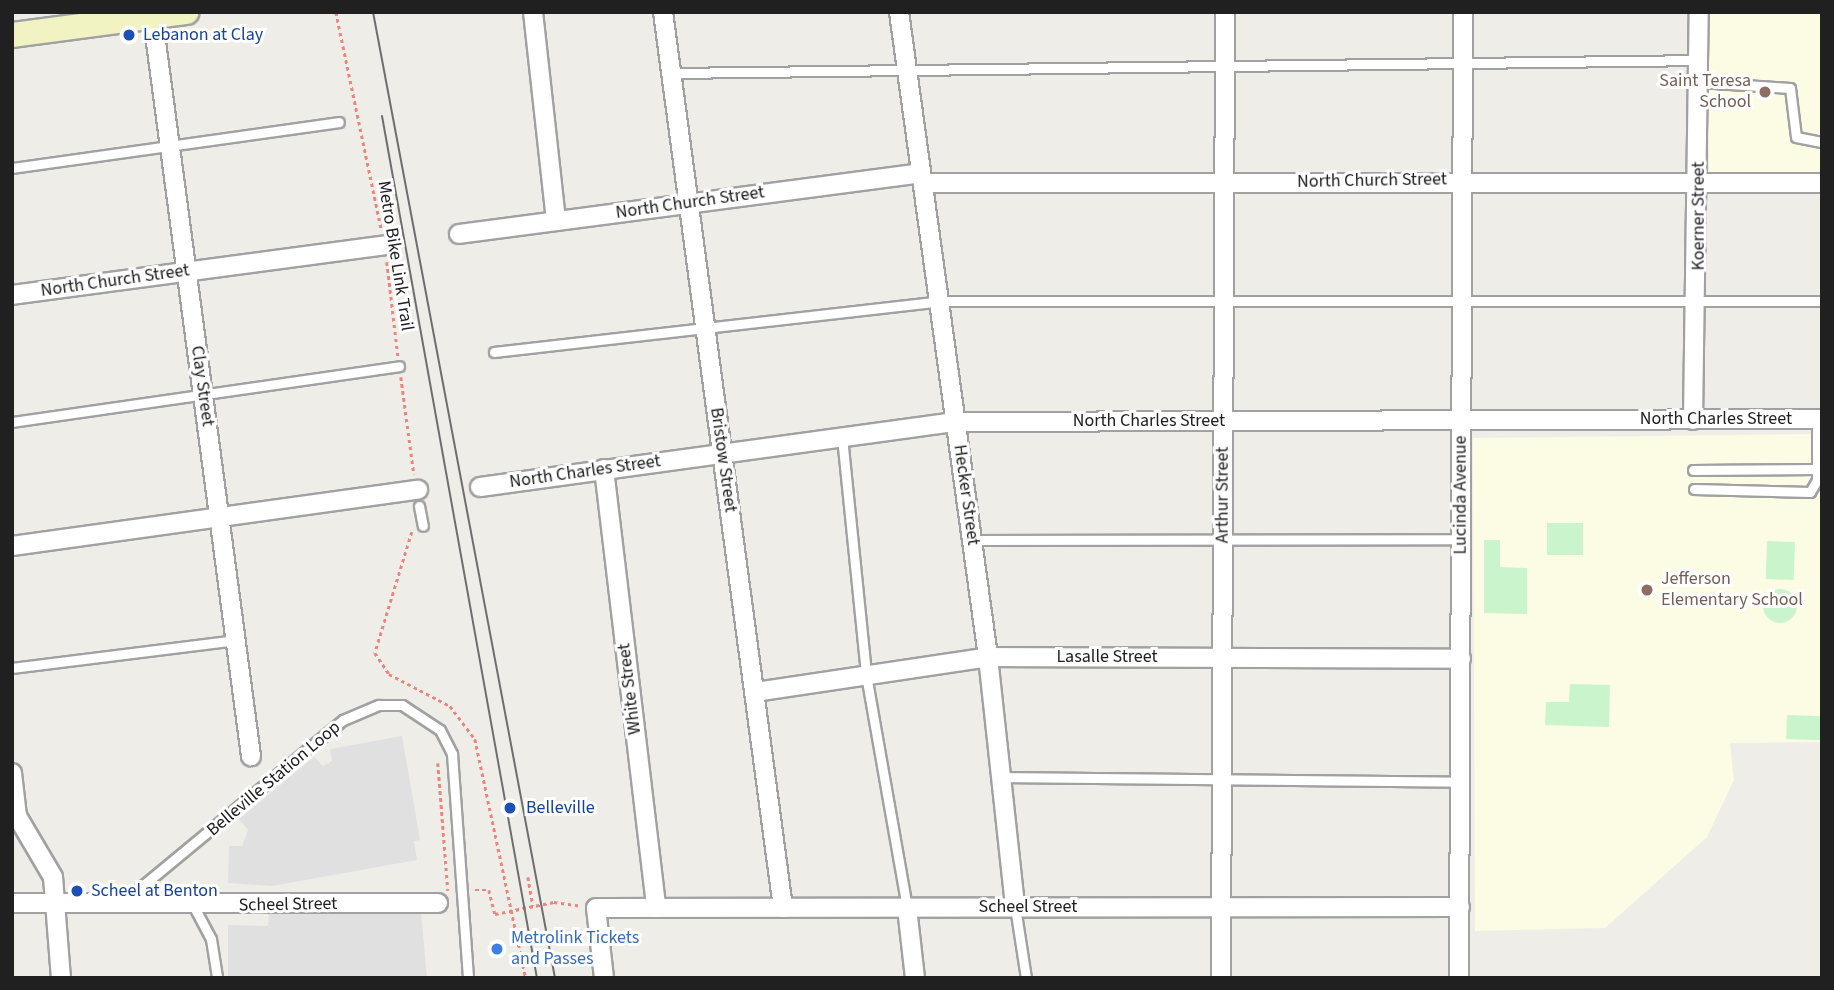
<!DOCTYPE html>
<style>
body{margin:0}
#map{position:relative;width:1834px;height:990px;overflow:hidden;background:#efede8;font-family:"Source Sans 3",sans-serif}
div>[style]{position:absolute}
.education>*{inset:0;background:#fcfbe4;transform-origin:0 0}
.park>*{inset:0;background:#caf4cc;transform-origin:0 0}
.round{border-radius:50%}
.parking>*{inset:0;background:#e0e0e0}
.path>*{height:2.5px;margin-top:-1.25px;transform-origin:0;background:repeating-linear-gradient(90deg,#ea867e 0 3.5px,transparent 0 7px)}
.roads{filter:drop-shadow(2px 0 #a1a1a1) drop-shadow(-2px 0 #a1a1a1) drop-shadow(0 2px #a1a1a1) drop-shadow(0 -2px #a1a1a1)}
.service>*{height:9px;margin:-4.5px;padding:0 4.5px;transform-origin:4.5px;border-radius:4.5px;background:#fff}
.minor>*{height:18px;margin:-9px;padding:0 9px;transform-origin:9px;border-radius:9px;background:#fff}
.secondary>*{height:24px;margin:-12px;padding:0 12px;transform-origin:12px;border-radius:12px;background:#f2f3c2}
.tram>*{height:2px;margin:-1px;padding:0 1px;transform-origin:1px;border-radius:1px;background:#6e6e6e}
.dots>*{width:19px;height:19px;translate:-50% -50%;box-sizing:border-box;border:4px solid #fff;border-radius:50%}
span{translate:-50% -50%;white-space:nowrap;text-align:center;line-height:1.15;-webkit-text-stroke:6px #fff;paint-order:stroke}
.transit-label{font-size:18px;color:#164399}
.left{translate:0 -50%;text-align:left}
.education-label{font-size:18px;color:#785e54}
.right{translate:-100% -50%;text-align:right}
.street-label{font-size:18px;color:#202020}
.shop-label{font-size:18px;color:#366cbe}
.frame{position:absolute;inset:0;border:14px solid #202020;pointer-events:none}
</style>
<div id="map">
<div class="education">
<i style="left:1709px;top:12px;width:113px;height:160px"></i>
<i style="clip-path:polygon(1822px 434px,1822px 742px,1730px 743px,1734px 780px,1707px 837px,1605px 928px,1475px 931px,1473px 438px)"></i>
</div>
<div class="park">
<i style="left:1547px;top:523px;width:36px;height:32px"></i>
<i style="clip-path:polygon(1484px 540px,1500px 540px,1500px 567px,1527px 568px,1527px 614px,1484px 613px)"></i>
<i style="left:1767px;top:541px;width:28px;height:38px;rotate:2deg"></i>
<i class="round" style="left:1763px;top:589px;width:34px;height:34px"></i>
<i style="clip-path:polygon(1570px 684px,1610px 685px,1609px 727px,1545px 725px,1546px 702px,1569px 702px)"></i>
<i style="left:1787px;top:715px;width:35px;height:24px;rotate:2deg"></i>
</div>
<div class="parking">
<i style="clip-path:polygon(402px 736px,420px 840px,414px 841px,417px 860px,272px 886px,228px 883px,229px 846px,242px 846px,248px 830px,239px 819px,314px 757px,323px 766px,332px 761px,330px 749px)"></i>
<i style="clip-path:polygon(269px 912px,421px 912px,427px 978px,228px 978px,228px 925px,268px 926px)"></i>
</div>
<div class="path">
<i style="left:336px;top:12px;width:221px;rotate:78.2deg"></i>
<i style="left:387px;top:262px;width:95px;rotate:83.3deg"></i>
<i style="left:401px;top:377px;width:98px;rotate:82.4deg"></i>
<i style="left:412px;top:532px;width:127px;rotate:107deg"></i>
<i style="left:375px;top:653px;width:25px;rotate:56deg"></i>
<i style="left:389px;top:674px;width:69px;rotate:27.7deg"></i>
<i style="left:450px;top:706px;width:41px;rotate:52.9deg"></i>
<i style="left:475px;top:739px;width:244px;rotate:78deg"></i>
<i style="left:438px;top:763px;width:128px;rotate:85.5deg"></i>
<i style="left:528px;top:877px;width:29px;rotate:80deg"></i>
<i style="left:475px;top:890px;width:14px"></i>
<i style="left:489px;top:890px;width:25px;rotate:76deg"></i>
<i style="left:495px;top:914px;width:60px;rotate:-11.5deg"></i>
<i style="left:554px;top:902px;width:27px;rotate:8deg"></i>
</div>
<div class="roads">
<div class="service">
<i style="left:671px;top:73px;width:1028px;rotate:-0.72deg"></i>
<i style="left:1699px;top:82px;width:91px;rotate:3.8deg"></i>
<i style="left:1790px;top:88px;width:49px;rotate:83deg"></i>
<i style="left:1796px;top:137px;width:26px;rotate:11deg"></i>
<i style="left:12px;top:168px;width:330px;rotate:-8deg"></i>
<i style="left:494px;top:352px;width:449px;rotate:-6.5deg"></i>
<i style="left:940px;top:301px;width:882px"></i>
<i style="left:12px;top:422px;width:391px;rotate:-8.2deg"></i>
<i style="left:842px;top:437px;width:239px;rotate:84.2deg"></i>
<i style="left:866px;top:675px;width:237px;rotate:80deg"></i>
<i style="left:1693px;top:470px;width:124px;rotate:-0.5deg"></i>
<i style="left:1694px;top:489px;width:116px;rotate:1.5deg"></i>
<i style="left:1810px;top:492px;width:14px;rotate:-60deg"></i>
<i style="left:1817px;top:480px;width:61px;rotate:-90deg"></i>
<i style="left:419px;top:506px;width:20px;rotate:79deg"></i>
<i style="left:972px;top:540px;width:489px;rotate:-0.1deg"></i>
<i style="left:12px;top:668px;width:226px;rotate:-7.1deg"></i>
<i style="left:1001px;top:777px;width:459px;rotate:0.6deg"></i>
<i style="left:124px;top:901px;width:284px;rotate:-39.6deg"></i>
<i style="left:343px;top:720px;width:39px;rotate:-23deg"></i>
<i style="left:379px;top:705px;width:23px"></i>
<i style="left:402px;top:705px;width:45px;rotate:33.3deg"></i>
<i style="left:440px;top:730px;width:27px;rotate:63deg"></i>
<i style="left:452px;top:754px;width:225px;rotate:85.9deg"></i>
<i style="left:193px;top:905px;width:38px;rotate:62deg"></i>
<i style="left:211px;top:939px;width:39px;rotate:81deg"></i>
<i style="left:1015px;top:907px;width:72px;rotate:81.2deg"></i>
</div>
<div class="minor">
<i style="left:152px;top:12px;width:751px;rotate:82.42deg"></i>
<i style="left:533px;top:12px;width:210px;rotate:83.7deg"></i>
<i style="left:663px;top:12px;width:904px;rotate:82.37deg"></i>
<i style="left:899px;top:12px;width:651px;rotate:82.14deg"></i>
<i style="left:988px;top:657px;width:251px;rotate:83.8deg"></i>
<i style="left:923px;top:183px;width:899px"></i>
<i style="left:459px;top:234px;width:466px;rotate:-7.5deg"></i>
<i style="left:12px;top:295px;width:376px;rotate:-7.6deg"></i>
<i style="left:1693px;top:420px;width:408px;rotate:-89.2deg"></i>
<i style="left:604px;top:469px;width:442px;rotate:83.2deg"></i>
<i style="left:480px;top:487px;width:480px;rotate:-7.8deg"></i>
<i style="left:956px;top:422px;width:866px;rotate:-0.2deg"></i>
<i style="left:12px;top:546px;width:410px;rotate:-7.9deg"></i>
<i style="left:755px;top:692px;width:236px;rotate:-8.5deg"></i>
<i style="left:988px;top:657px;width:473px;rotate:0.2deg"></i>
<i style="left:12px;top:773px;width:43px;rotate:83.4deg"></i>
<i style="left:17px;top:816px;width:71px;rotate:59.5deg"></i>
<i style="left:53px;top:877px;width:101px;rotate:85.5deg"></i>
<i style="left:12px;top:903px;width:426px"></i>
<i style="left:907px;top:908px;width:70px;rotate:83.5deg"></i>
<i style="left:604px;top:978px;width:70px;rotate:-96.5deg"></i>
<i style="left:596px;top:908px;width:864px;rotate:-0.07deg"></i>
<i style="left:1221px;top:978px;width:966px;rotate:-89.76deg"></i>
<i style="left:1459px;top:978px;width:966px;rotate:-89.76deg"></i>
</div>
<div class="secondary">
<i style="left:12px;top:35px;width:176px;rotate:-7.5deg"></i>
</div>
</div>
<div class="tram">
<i style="left:373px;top:12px;width:983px;rotate:79.33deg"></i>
<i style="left:382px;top:116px;width:876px;rotate:79.81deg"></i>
</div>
<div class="dots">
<i style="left:129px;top:35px;background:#1a4fb4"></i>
<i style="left:1765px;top:92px;background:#8d6e63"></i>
<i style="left:1647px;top:590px;background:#8d6e63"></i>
<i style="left:510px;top:808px;background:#1a4fb4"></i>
<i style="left:77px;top:891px;background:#1a4fb4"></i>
<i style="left:497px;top:949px;background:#3f7fe0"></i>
</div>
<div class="transit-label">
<span class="left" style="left:143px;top:35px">Lebanon at Clay</span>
<span class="left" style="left:526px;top:808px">Belleville</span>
<span class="left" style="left:91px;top:891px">Scheel at Benton</span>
</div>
<div class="education-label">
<span class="right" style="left:1751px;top:92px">Saint Teresa<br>School</span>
<span class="left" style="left:1661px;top:590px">Jefferson<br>Elementary School</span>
</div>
<div class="street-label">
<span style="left:1372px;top:181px;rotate:-1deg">North Church Street</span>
<span style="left:690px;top:203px;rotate:-8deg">North Church Street</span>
<span style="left:1699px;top:216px;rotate:-90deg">Koerner Street</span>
<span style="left:395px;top:256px;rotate:81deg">Metro Bike Link Trail</span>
<span style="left:115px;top:281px;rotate:-8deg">North Church Street</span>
<span style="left:202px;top:386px;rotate:82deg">Clay Street</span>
<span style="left:1716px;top:419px">North Charles Street</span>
<span style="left:1149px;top:421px">North Charles Street</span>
<span style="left:723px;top:460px;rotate:82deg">Bristow Street</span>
<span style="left:585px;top:472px;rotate:-8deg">North Charles Street</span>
<span style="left:966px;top:495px;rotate:82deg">Hecker Street</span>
<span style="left:1223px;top:495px;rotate:-90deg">Arthur Street</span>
<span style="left:1461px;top:495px;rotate:-90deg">Lucinda Avenue</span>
<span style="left:1107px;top:657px">Lasalle Street</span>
<span style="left:630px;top:689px;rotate:-97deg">White Street</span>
<span style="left:274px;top:779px;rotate:-40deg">Belleville Station Loop</span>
<span style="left:288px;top:905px;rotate:-1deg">Scheel Street</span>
<span style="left:1028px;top:907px">Scheel Street</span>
</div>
<div class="shop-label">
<span class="left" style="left:511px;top:949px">Metrolink Tickets<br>and Passes</span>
</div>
<div class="frame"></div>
</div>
